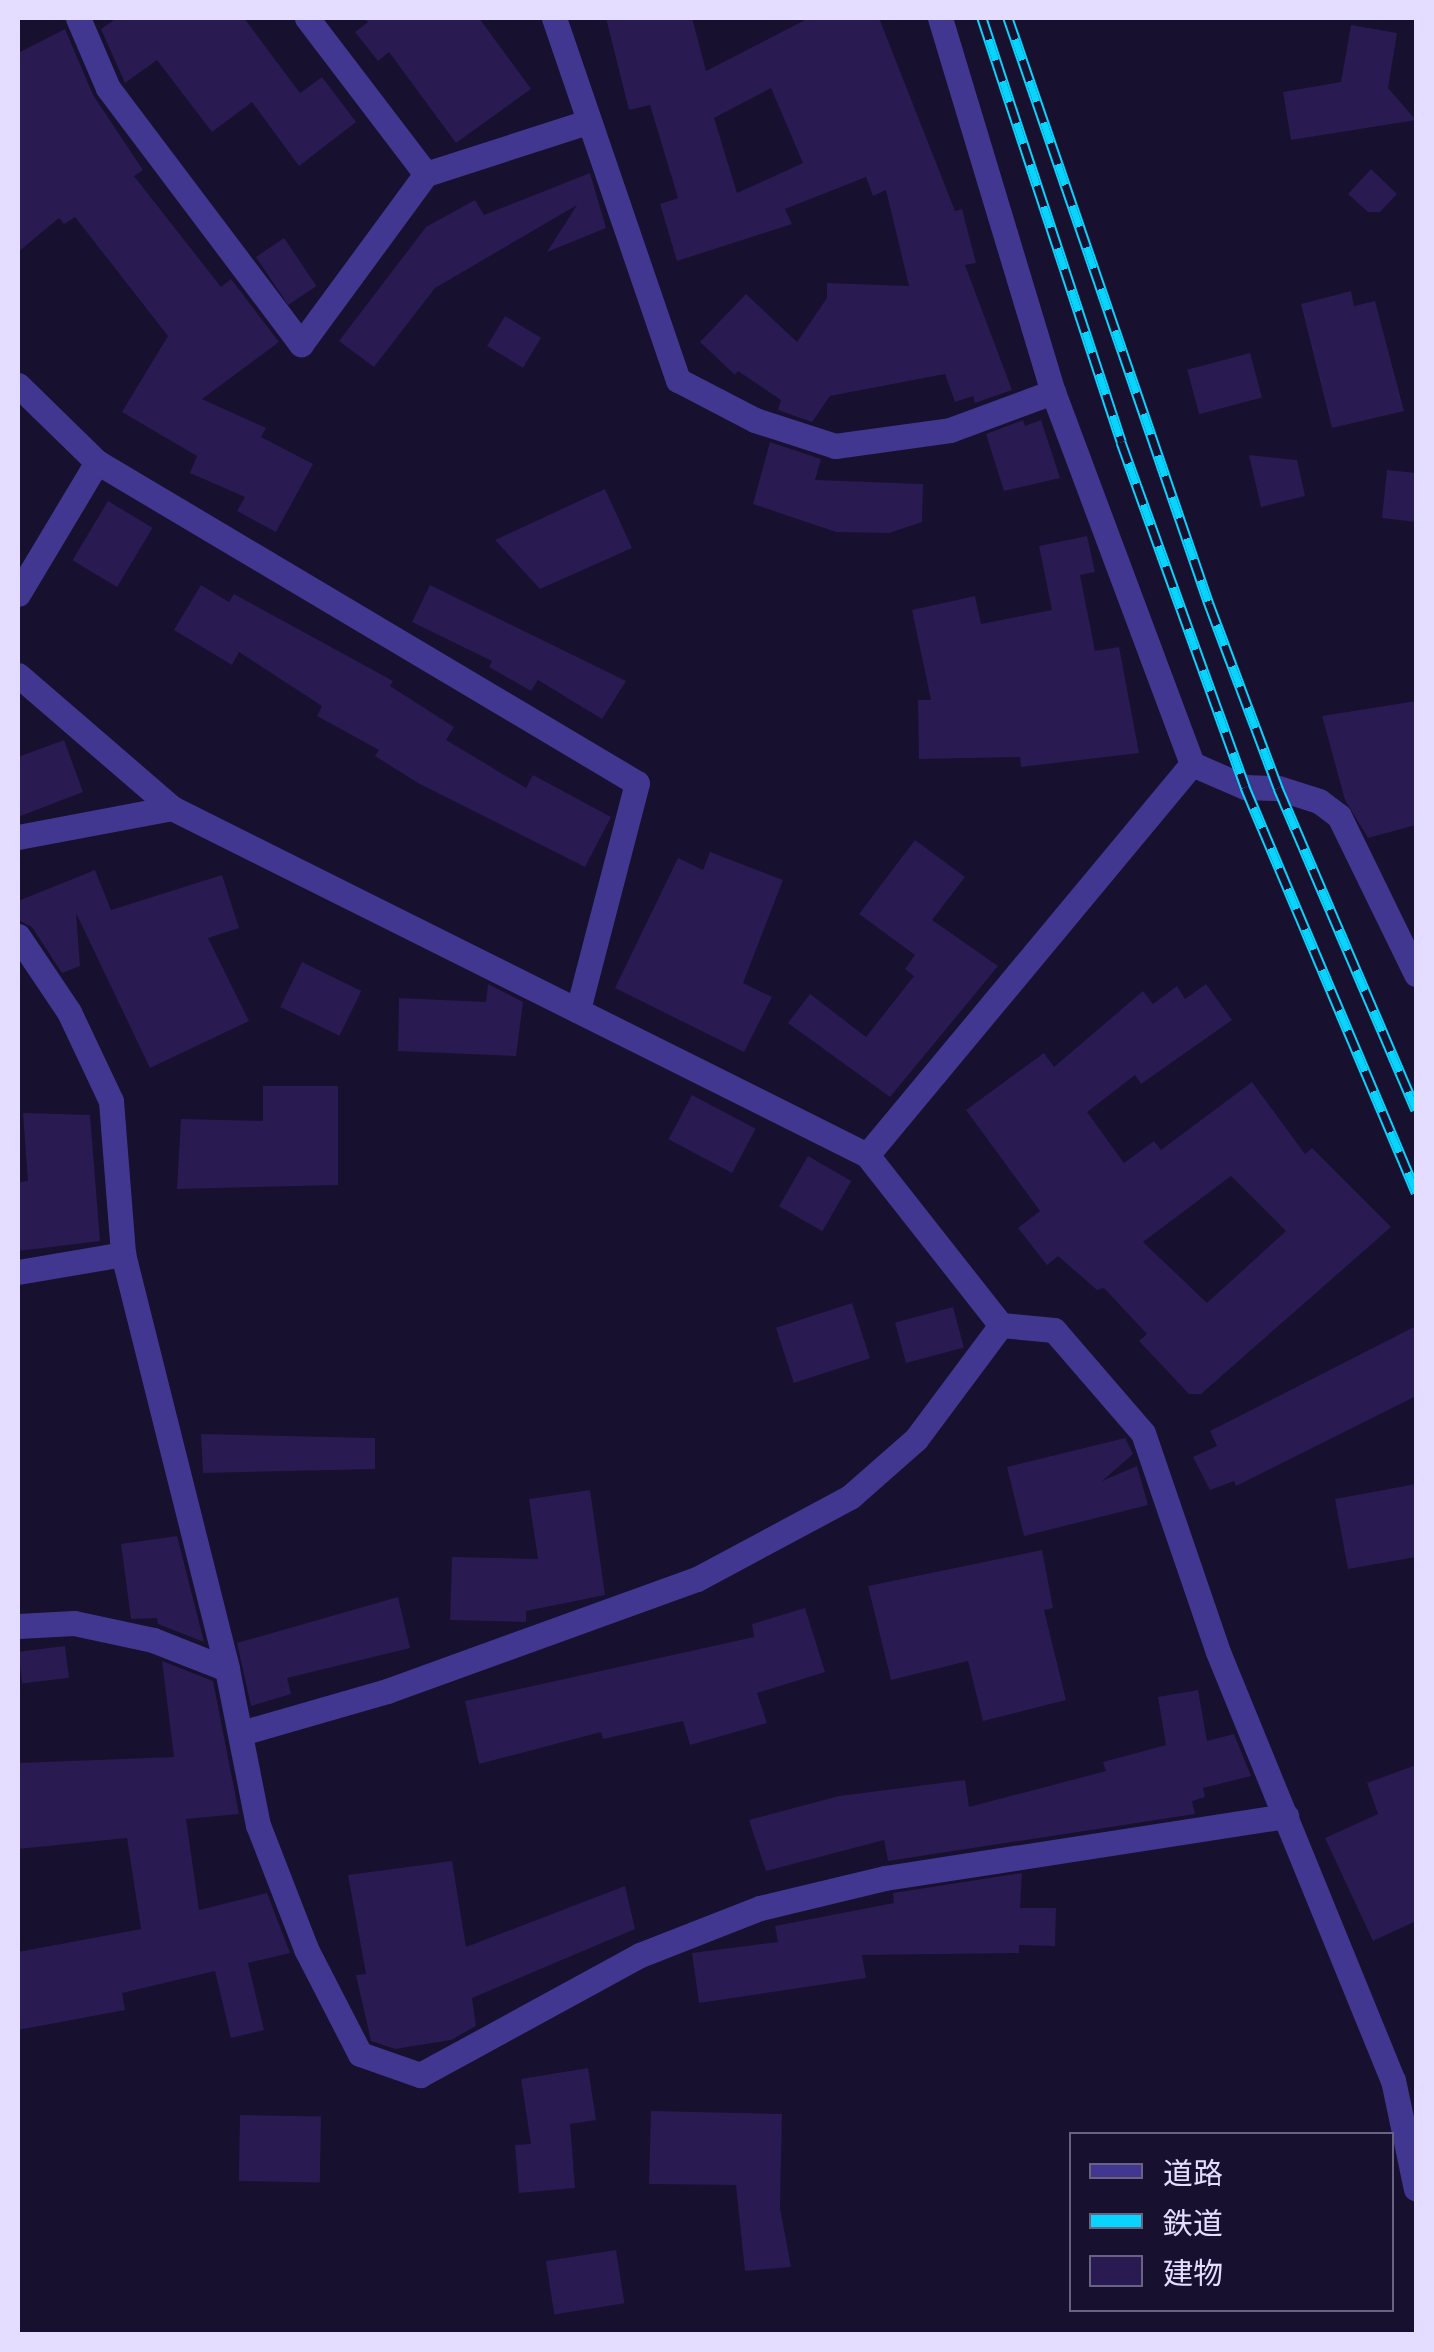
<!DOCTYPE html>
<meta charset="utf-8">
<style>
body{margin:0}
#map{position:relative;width:1434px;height:2352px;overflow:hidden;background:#17102f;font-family:"IBM Plex Sans","Noto Sans JP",sans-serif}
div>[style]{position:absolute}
.building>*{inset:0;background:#291a51;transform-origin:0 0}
.street>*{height:25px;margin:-12.5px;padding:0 12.5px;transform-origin:12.5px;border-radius:12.5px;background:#413791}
.rail>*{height:11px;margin-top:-5.5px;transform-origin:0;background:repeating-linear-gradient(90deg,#17102f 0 22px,#09d4ff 0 44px);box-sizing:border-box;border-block:2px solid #09d4ff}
span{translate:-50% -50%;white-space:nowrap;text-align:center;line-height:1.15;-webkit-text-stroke:10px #17102f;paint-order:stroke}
.frame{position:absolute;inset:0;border:20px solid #e4ddff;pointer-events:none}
.legend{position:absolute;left:1069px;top:2132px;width:325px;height:180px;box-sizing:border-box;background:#17102f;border:2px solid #696282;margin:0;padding:12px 18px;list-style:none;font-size:30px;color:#e4ddff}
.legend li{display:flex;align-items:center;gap:20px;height:50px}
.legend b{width:50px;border:2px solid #696282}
</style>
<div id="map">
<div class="building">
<i style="clip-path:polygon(117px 18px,244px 18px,300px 93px,322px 77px,356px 122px,299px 166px,252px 102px,212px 132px,157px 60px,125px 83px,101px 29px)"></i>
<i style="clip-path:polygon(364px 18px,479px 18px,531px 89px,456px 143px,389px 52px,378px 61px,355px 32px,368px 22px)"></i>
<i style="clip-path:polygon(evenodd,606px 18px,692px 18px,706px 71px,809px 18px,879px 18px,955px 211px,962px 209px,976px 263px,965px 265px,1012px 390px,975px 403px,973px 396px,955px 402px,945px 374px,830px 396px,812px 422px,778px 410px,781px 400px,738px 371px,735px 375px,700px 342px,746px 294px,797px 342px,827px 298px,827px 283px,909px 286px,886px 190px,873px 196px,866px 177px,785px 209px,792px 224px,677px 261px,660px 204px,678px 198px,650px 105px,629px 110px,606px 18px,771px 88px,803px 163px,737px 193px,714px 118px,771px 88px)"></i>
<i style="clip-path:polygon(1351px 25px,1397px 33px,1388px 88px,1416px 120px,1291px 140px,1283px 92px,1341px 82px)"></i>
<i style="clip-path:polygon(65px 29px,93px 95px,143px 170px,134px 176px,221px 287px,231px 279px,279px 342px,202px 399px,266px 428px,261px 437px,313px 464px,276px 532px,237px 511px,245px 497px,190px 473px,197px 456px,122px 412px,168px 336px,75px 217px,64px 224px,59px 218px,18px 252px,18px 53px)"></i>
<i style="clip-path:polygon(1371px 169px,1397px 194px,1380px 212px,1368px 212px,1348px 194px)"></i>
<i style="clip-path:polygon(590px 173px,606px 228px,547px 252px,577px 205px,435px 288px,374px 367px,339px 341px,426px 227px,475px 200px,484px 215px)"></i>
<i style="left:284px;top:238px;width:58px;height:34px;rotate:56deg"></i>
<i style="clip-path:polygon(1351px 291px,1354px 306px,1375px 301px,1404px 411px,1332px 428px,1301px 304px)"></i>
<i style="left:505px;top:316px;width:42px;height:35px;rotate:31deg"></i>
<i style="left:1250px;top:353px;width:46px;height:65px;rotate:75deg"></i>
<i style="clip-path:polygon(1023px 420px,1025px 426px,1041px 420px,1060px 478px,1004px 491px,986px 434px)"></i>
<i style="clip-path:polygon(770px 442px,821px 459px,815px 480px,923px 484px,922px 522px,889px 533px,836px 532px,753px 504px)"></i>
<i style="clip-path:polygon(1249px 455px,1297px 460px,1305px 496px,1261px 507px)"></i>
<i style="clip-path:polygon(1387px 470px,1416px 473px,1416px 522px,1382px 518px)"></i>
<i style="clip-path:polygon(605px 489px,632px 548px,540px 589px,495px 540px)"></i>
<i style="left:108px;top:501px;width:52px;height:69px;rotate:31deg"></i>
<i style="clip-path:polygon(1087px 536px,1095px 572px,1080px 575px,1095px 651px,1119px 647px,1139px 753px,1021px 767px,1020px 757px,919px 759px,918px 700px,931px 700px,912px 610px,975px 596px,981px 624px,1052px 610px,1039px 546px)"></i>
<i style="clip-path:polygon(201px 585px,229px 602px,234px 594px,393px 681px,390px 686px,454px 727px,446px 740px,526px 788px,533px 775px,611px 817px,585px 867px,418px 783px,375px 756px,379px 750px,317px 716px,322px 706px,239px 652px,232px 665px,174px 630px)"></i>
<i style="clip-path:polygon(430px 585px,626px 681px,602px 719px,538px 680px,531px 691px,489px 667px,492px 661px,412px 622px)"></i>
<i style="clip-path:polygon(1416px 701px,1416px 825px,1368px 838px,1345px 800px,1322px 716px)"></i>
<i style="clip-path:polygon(64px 740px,83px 792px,18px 817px,18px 757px)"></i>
<i style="clip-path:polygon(915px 840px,965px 877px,932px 920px,998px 966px,890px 1097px,788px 1023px,810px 994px,866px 1037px,914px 976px,905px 969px,915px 955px,859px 914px)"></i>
<i style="clip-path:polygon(710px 852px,783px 880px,743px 983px,772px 997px,744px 1052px,615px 988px,678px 858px,703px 870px)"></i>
<i style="clip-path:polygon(95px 870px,111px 910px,222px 875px,239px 928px,208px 938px,249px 1021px,150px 1068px,76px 913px,80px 966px,62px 973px,32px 927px,18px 920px,18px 901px)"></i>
<i style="left:302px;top:962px;width:66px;height:50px;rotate:26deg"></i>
<i style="clip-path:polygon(488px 984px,523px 1002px,516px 1056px,398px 1051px,399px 998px,486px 1002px)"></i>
<i style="clip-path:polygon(evenodd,1206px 984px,1232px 1020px,1141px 1084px,1135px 1075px,1087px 1112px,1124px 1163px,1154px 1141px,1161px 1150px,1252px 1082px,1305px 1154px,1312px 1148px,1391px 1227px,1201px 1394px,1189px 1394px,1139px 1341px,1147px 1334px,1104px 1288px,1097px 1290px,1058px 1256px,1047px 1265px,1018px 1228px,1040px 1211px,966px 1110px,1044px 1053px,1054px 1067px,1143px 991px,1153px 1004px,1177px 986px,1185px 999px,1206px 984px,1231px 1176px,1286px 1231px,1207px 1303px,1143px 1242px,1231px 1176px)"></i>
<i style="clip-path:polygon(263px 1086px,338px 1086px,338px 1185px,177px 1189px,181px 1119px,263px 1121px)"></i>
<i style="left:692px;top:1095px;width:72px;height:50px;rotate:28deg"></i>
<i style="clip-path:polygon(23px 1113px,90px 1115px,100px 1241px,18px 1251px,18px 1182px,28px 1181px)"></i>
<i style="left:808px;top:1156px;width:50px;height:58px;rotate:30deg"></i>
<i style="left:852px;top:1303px;width:58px;height:80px;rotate:72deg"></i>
<i style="left:953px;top:1307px;width:42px;height:60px;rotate:75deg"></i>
<i style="clip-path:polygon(1416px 1326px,1416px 1396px,1236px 1486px,1234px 1481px,1210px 1490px,1193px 1457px,1217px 1446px,1210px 1431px)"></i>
<i style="clip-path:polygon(201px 1434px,375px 1438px,375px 1469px,203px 1473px)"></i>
<i style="clip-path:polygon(1125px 1438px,1133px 1454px,1102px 1481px,1137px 1466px,1148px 1505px,1024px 1536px,1007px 1467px)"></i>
<i style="clip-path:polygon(1416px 1484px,1416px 1557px,1348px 1569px,1335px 1499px)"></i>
<i style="clip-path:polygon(590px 1490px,605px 1595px,526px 1611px,526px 1622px,450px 1620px,452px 1557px,538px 1559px,529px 1499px)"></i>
<i style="clip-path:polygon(177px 1536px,204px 1642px,158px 1624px,157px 1618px,131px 1619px,121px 1544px)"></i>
<i style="clip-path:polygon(1042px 1550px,1053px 1608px,1044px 1610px,1066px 1700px,983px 1721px,968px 1661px,891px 1680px,868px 1586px)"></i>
<i style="clip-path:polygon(398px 1597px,410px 1648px,287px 1678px,291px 1694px,251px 1706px,237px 1643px)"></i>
<i style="clip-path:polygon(805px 1608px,825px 1672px,757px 1693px,767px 1723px,690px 1745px,683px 1721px,603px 1739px,601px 1732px,479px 1764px,465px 1701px,754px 1637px,752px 1624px)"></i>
<i style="left:65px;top:1646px;width:32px;height:47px;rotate:83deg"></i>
<i style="clip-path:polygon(162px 1661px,213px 1681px,239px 1814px,186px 1819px,199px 1910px,267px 1893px,290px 1953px,248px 1963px,264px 2030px,231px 2038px,215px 1971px,122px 1993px,125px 2010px,18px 2030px,18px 1952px,141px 1929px,127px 1838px,18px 1849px,18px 1763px,174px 1757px)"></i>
<i style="clip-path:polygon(1198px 1690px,1207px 1741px,1234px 1734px,1251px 1776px,1203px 1788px,1205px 1797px,1192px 1801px,1195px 1814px,888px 1861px,884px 1840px,766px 1871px,749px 1820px,839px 1796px,965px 1780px,969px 1807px,1106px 1771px,1103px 1762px,1166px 1745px,1158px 1697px)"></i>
<i style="clip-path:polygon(1416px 1765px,1416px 1921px,1373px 1941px,1325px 1838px,1378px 1814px,1367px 1783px)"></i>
<i style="clip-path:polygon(452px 1861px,466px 1947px,625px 1886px,635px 1929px,472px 1998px,476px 2026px,451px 2040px,395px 2049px,371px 2041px,356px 1975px,366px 1974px,348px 1875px)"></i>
<i style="clip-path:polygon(1022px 1873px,1020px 1908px,1056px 1908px,1055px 1946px,1019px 1945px,1019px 1953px,862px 1955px,866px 1978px,699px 2003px,692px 1953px,778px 1942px,775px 1926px,894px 1903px,893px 1893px)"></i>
<i style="clip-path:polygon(588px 2068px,596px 2120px,570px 2124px,575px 2188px,519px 2193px,515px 2145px,531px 2144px,521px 2079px)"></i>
<i style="clip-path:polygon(651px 2111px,782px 2114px,780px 2208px,791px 2267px,745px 2271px,736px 2185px,649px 2184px)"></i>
<i style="left:240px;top:2115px;width:81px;height:66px;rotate:1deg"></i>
<i style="left:616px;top:2250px;width:54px;height:71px;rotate:81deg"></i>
</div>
<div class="street">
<i style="left:78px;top:18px;width:76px;rotate:66.8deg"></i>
<i style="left:108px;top:88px;width:321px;rotate:53deg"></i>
<i style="left:301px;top:344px;width:211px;rotate:-53.7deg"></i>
<i style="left:426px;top:174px;width:169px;rotate:-17.9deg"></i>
<i style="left:307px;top:18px;width:196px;rotate:52.7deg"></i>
<i style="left:554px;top:18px;width:383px;rotate:71.1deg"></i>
<i style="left:678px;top:380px;width:87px;rotate:27.5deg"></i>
<i style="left:755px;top:420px;width:84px;rotate:18deg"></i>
<i style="left:835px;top:446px;width:116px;rotate:-7.9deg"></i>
<i style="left:950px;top:430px;width:110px;rotate:-20.3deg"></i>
<i style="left:940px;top:18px;width:391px;rotate:73.2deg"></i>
<i style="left:1053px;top:392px;width:397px;rotate:69.5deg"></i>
<i style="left:1192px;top:764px;width:58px;rotate:23.5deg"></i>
<i style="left:1245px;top:787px;width:33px;rotate:2deg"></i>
<i style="left:1278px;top:788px;width:43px;rotate:17.6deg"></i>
<i style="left:1319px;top:801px;width:25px;rotate:37deg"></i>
<i style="left:1339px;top:816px;width:176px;rotate:64deg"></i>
<i style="left:18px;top:385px;width:110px;rotate:44.3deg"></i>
<i style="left:18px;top:594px;width:154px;rotate:-59.1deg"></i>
<i style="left:97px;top:462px;width:628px;rotate:30.73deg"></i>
<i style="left:637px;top:783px;width:235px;rotate:104.6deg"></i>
<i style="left:18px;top:675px;width:203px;rotate:40.8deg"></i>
<i style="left:172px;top:808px;width:777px;rotate:26.53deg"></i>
<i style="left:867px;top:1155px;width:216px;rotate:51.8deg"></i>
<i style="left:1001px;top:1325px;width:53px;rotate:5.4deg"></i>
<i style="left:1054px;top:1330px;width:136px;rotate:49.2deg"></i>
<i style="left:1143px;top:1433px;width:231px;rotate:71.1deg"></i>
<i style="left:1218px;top:1652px;width:462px;rotate:67.8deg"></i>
<i style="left:1393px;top:2080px;width:111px;rotate:78.1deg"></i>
<i style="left:18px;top:837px;width:157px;rotate:-10.7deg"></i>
<i style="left:18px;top:936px;width:92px;rotate:56.1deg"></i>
<i style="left:69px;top:1012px;width:98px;rotate:64.7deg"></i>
<i style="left:111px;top:1101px;width:153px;rotate:85.5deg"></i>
<i style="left:123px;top:1254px;width:428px;rotate:75.9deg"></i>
<i style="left:227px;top:1669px;width:159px;rotate:78.8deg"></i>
<i style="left:258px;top:1825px;width:133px;rotate:68.8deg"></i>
<i style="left:306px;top:1949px;width:118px;rotate:62.8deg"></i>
<i style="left:360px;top:2054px;width:64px;rotate:19.3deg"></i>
<i style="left:420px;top:2075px;width:251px;rotate:-28.6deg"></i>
<i style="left:640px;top:1955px;width:129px;rotate:-21.4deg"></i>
<i style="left:760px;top:1908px;width:129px;rotate:-13.5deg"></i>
<i style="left:885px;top:1878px;width:406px;rotate:-8.8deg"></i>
<i style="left:867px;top:1155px;width:508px;rotate:-50.27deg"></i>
<i style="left:18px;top:1272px;width:107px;rotate:-9.7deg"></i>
<i style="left:18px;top:1626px;width:56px;rotate:-3.1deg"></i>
<i style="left:74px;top:1623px;width:81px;rotate:12.1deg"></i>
<i style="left:153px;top:1640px;width:79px;rotate:21.4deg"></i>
<i style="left:241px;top:1733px;width:152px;rotate:-16deg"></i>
<i style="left:387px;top:1691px;width:330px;rotate:-19.9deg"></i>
<i style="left:697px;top:1579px;width:174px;rotate:-28.2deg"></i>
<i style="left:850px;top:1497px;width:88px;rotate:-41.3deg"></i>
<i style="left:916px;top:1439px;width:142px;rotate:-53.3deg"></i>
</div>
<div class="rail">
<i style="left:982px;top:18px;width:446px;rotate:71.8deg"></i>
<i style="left:1121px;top:442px;width:367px;rotate:70.2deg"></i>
<i style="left:1245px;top:787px;width:440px;rotate:67.1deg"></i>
<i style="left:1008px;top:18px;width:620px;rotate:71.07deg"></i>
<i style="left:1209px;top:604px;width:197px;rotate:69.4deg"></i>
<i style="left:1278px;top:788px;width:350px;rotate:66.8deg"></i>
</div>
<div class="frame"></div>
<ul class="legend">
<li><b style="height:12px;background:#413791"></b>道路</li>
<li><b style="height:12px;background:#09d4ff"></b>鉄道</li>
<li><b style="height:28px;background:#291a51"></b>建物</li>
</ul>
</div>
